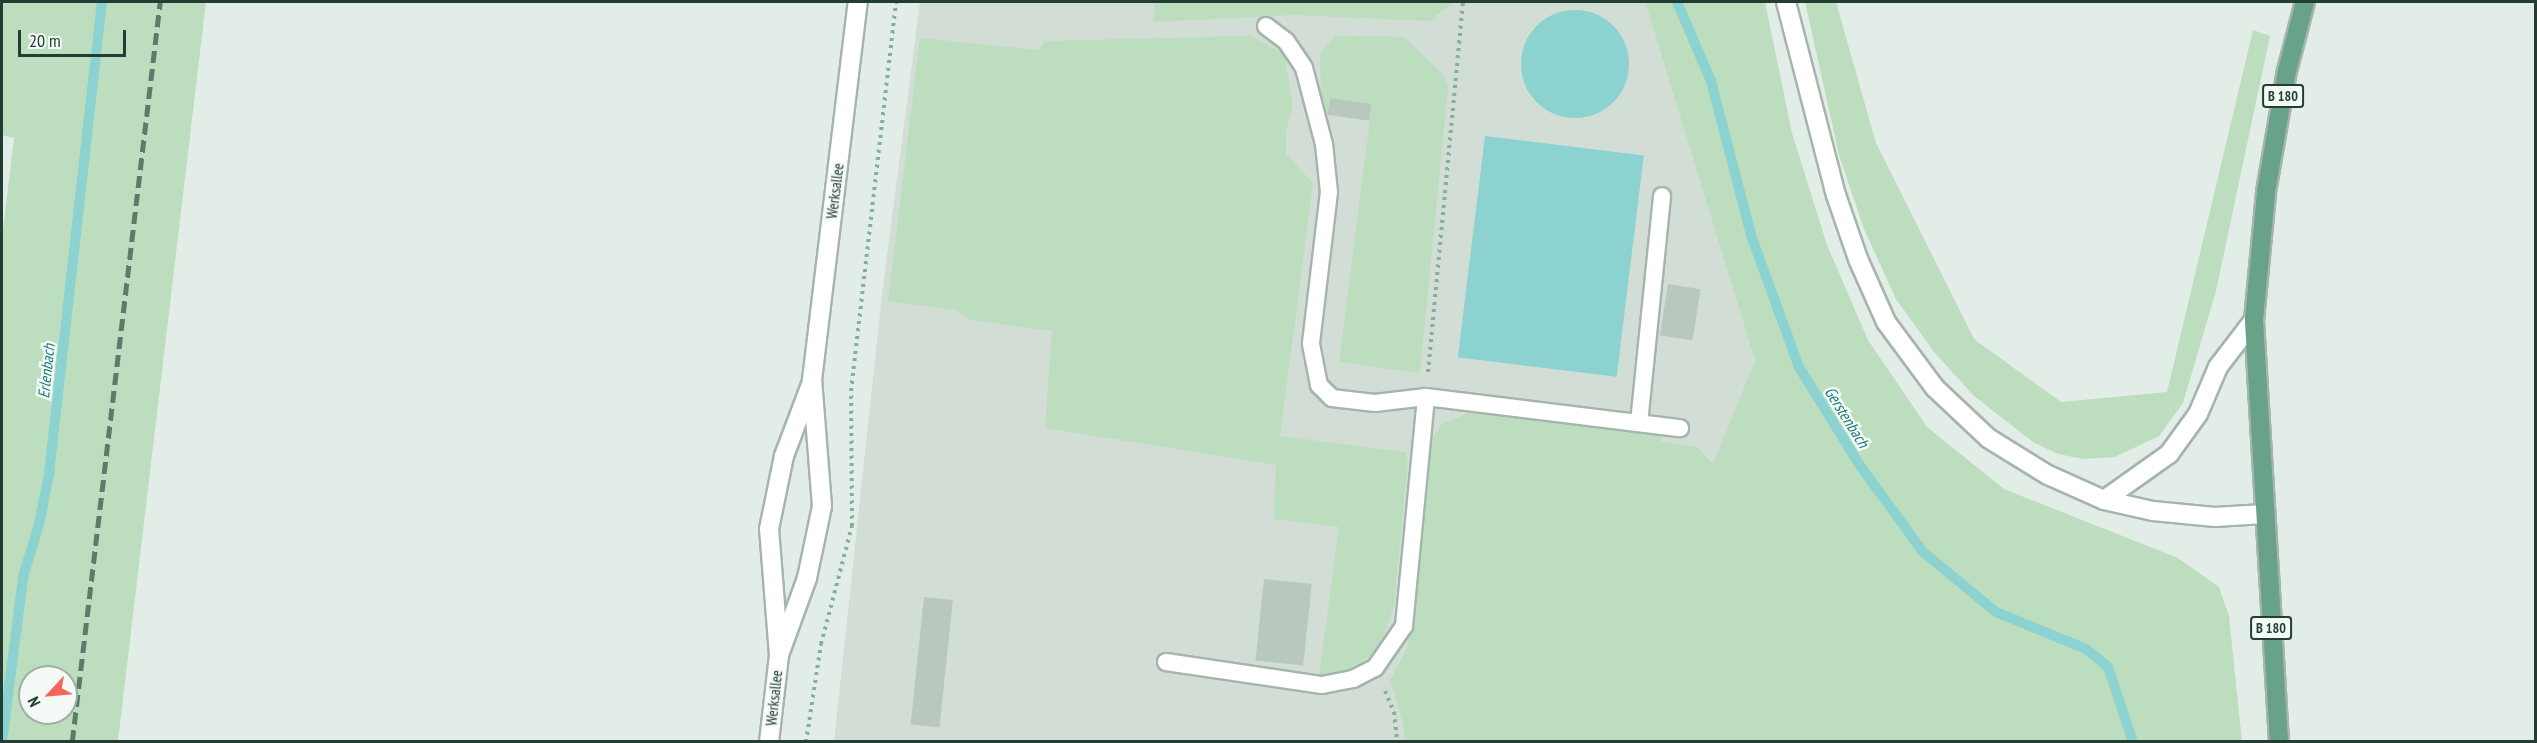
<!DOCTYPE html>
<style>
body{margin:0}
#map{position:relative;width:2537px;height:743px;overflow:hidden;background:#e3ede7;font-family:"PT Sans Narrow",sans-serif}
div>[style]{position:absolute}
.built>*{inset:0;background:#d1ddd5}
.green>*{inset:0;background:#bcdebf}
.water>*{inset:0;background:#8bd2d0;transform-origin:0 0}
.round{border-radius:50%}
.stream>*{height:10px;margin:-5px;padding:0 5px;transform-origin:5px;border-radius:5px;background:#8bd2d0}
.building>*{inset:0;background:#b8c8bf;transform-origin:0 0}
.path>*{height:4px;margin-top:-2px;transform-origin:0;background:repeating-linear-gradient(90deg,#83b09a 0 3px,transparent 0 7.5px)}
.roads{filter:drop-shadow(2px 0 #a5b5ad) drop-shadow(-2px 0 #a5b5ad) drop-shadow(0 2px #a5b5ad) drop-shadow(0 -2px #a5b5ad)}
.service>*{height:16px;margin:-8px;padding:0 8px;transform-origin:8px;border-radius:8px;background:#fff}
.minor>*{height:18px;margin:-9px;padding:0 9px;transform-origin:9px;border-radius:9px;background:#fff}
.tertiary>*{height:18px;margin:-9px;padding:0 9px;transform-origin:9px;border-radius:9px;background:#fff}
.primary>*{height:18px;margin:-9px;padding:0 9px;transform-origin:9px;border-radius:9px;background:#67a289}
.rail>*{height:4.5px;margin-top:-2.25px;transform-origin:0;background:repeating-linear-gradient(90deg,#5d7a6d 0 12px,transparent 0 18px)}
span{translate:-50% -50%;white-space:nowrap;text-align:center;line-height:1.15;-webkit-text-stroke:5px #f3f9f5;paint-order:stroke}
.shield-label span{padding:2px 4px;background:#f3f9f5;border:2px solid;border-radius:4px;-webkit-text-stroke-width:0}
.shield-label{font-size:14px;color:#223e32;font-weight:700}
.street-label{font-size:15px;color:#223e32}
.water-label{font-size:16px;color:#1c7a7a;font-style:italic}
.frame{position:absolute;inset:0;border:3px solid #223e32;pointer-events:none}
.north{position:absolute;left:18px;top:665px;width:60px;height:60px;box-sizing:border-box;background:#f3f9f5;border:2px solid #9faea7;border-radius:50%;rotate:244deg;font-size:16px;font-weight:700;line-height:24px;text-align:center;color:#223e32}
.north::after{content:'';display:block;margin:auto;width:21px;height:27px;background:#f2665b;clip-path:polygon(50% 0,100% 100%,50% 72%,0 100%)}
.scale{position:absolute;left:18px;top:30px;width:108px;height:27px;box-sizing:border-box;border:3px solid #223e32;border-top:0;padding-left:8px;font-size:18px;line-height:21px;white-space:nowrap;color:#223e32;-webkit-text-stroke:4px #f3f9f5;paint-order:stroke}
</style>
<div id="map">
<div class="built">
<i style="clip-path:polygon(920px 2px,1645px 2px,1755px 361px,1804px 442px,1418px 741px,834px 742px,882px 294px)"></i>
</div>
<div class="green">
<i style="clip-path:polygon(evenodd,2px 2px,206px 2px,118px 741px,2px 741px,2px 238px,14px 138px,2px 135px,2px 2px,30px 677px,66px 677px,66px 713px,30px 713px,30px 677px)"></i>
<i style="clip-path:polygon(1155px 2px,1454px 2px,1429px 21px,1293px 15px,1153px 22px)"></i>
<i style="clip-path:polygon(1645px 2px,1765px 2px,1792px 133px,1827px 245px,1868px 340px,1927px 427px,2004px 489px,2178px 558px,2219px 587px,2229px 616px,2242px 741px,1404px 741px,1404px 726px,1390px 680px,1408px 647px,1430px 442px,1441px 425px,1468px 413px,1662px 434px,1661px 442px,1697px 447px,1713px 464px,1755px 361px)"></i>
<i style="clip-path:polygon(1805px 2px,1836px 2px,1876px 143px,1974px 339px,2061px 402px,2167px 392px,2253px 30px,2270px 36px,2216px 291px,2183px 403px,2159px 436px,2115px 457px,2083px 459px,2058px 454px,2033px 442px,1974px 396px,1934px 352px,1896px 299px,1864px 229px,1839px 155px)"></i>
<i style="clip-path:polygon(1251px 36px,1284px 54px,1293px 106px,1286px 131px,1286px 154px,1313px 183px,1280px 436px,1406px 452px,1408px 462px,1394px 605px,1379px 651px,1347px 670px,1319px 676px,1339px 527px,1274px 519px,1276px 465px,1045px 428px,1052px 331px,971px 320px,956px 310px,888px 301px,920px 38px,1038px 50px,1045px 41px)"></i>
<i style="clip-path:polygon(1335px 36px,1404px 37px,1444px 75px,1448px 87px,1420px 373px,1339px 362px,1372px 104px,1330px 98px,1327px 115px,1321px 111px,1320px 54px)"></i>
</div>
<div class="water">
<i class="round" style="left:1521px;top:10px;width:108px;height:108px"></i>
<i style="left:1485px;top:136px;width:160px;height:223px;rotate:7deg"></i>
</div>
<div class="stream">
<i style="left:1677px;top:2px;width:86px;rotate:66.7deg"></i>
<i style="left:1711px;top:81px;width:162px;rotate:75.4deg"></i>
<i style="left:1752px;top:238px;width:137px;rotate:70deg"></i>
<i style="left:1799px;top:367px;width:114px;rotate:58.3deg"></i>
<i style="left:1859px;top:464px;width:109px;rotate:54deg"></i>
<i style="left:1923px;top:552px;width:94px;rotate:39.4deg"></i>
<i style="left:1996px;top:612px;width:97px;rotate:22.3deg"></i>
<i style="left:2086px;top:649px;width:28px;rotate:39deg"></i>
<i style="left:2108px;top:667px;width:79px;rotate:71.6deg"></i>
<i style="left:2px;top:742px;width:166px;rotate:-82.7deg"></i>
<i style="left:23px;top:577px;width:55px;rotate:-73.2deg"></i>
<i style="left:39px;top:524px;width:51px;rotate:-78.7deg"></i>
<i style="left:49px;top:474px;width:475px;rotate:-83.6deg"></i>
</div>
<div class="building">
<i style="left:1330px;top:98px;width:42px;height:17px;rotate:8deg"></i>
<i style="left:1668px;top:284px;width:33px;height:52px;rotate:9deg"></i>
<i style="left:1264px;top:579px;width:48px;height:82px;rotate:6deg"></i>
<i style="left:924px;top:597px;width:29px;height:128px;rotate:6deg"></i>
</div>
<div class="path">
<i style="left:1428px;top:372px;width:372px;rotate:-84.6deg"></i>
<i style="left:1385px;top:691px;width:23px;rotate:67deg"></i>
<i style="left:1394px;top:712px;width:30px;rotate:84deg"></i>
<i style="left:806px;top:742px;width:99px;rotate:-81.3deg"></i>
<i style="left:821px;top:644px;width:122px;rotate:-75.3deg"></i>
<i style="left:852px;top:526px;width:135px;rotate:-90.4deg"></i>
<i style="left:851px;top:391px;width:392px;rotate:-83.4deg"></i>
</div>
<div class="roads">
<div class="service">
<i style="left:1266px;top:26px;width:25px;rotate:37deg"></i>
<i style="left:1286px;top:41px;width:32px;rotate:56deg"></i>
<i style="left:1304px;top:68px;width:79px;rotate:75.3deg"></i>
<i style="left:1324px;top:144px;width:48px;rotate:84.1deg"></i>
<i style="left:1329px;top:192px;width:153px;rotate:96.8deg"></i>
<i style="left:1311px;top:344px;width:42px;rotate:79deg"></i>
<i style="left:1319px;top:385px;width:18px;rotate:45deg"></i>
<i style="left:1332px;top:398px;width:43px;rotate:6.6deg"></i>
<i style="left:1375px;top:403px;width:51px;rotate:-6.7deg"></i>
<i style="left:1426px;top:397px;width:256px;rotate:7deg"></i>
<i style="left:1639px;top:423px;width:228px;rotate:-84.2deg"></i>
<i style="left:1166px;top:662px;width:158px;rotate:8.4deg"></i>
<i style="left:1322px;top:685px;width:32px;rotate:-11deg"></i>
<i style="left:1353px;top:679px;width:25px;rotate:-27deg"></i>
<i style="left:1375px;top:668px;width:51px;rotate:-55.4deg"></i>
<i style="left:1404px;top:626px;width:230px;rotate:-84.5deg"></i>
</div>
<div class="minor">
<i style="left:779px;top:655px;width:82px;rotate:-70deg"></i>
<i style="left:807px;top:578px;width:74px;rotate:-78.2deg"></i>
<i style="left:822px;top:506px;width:126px;rotate:-94.5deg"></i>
<i style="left:812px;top:380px;width:381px;rotate:-83.1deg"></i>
<i style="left:769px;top:742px;width:88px;rotate:-83.4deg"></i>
<i style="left:779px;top:655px;width:126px;rotate:-94.5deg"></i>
<i style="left:769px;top:529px;width:75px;rotate:-78.4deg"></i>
<i style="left:784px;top:456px;width:79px;rotate:-69.3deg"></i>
</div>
<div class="tertiary">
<i style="left:1786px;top:2px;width:199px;rotate:75.5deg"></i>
<i style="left:1836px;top:195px;width:68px;rotate:71deg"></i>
<i style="left:1858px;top:259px;width:69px;rotate:66deg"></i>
<i style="left:1886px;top:322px;width:82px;rotate:53.4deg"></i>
<i style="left:1935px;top:388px;width:73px;rotate:43.3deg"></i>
<i style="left:1988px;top:438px;width:70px;rotate:31.7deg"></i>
<i style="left:2048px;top:475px;width:61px;rotate:24.1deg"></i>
<i style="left:2104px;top:500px;width:50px;rotate:12.7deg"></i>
<i style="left:2153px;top:511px;width:62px;rotate:5.5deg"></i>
<i style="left:2215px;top:517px;width:49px;rotate:-3.5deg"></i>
<i style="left:2104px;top:500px;width:80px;rotate:-35.3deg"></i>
<i style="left:2169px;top:454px;width:49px;rotate:-54.1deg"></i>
<i style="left:2198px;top:414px;width:51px;rotate:-66.9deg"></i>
<i style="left:2218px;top:367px;width:59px;rotate:-52.5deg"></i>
</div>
<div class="primary">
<i style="left:2279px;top:742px;width:423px;rotate:-93.4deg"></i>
<i style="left:2254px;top:320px;width:129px;rotate:-84.6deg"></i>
<i style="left:2266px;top:192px;width:123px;rotate:-80.2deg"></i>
<i style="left:2287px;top:71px;width:71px;rotate:-75.4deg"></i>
</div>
</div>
<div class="rail">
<i style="left:72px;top:742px;width:745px;rotate:-83.22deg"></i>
</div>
<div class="shield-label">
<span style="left:2283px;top:96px">B 180</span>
<span style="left:2271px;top:628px">B 180</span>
</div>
<div class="street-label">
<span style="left:835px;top:191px;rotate:-83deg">Werksallee</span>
<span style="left:774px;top:698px;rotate:-84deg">Werksallee</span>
</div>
<div class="water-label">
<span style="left:46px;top:371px;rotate:-84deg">Erlenbach</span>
<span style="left:1847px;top:417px;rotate:58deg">Gerstenbach</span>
</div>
<div class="frame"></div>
<div class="north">N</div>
<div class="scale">20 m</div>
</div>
